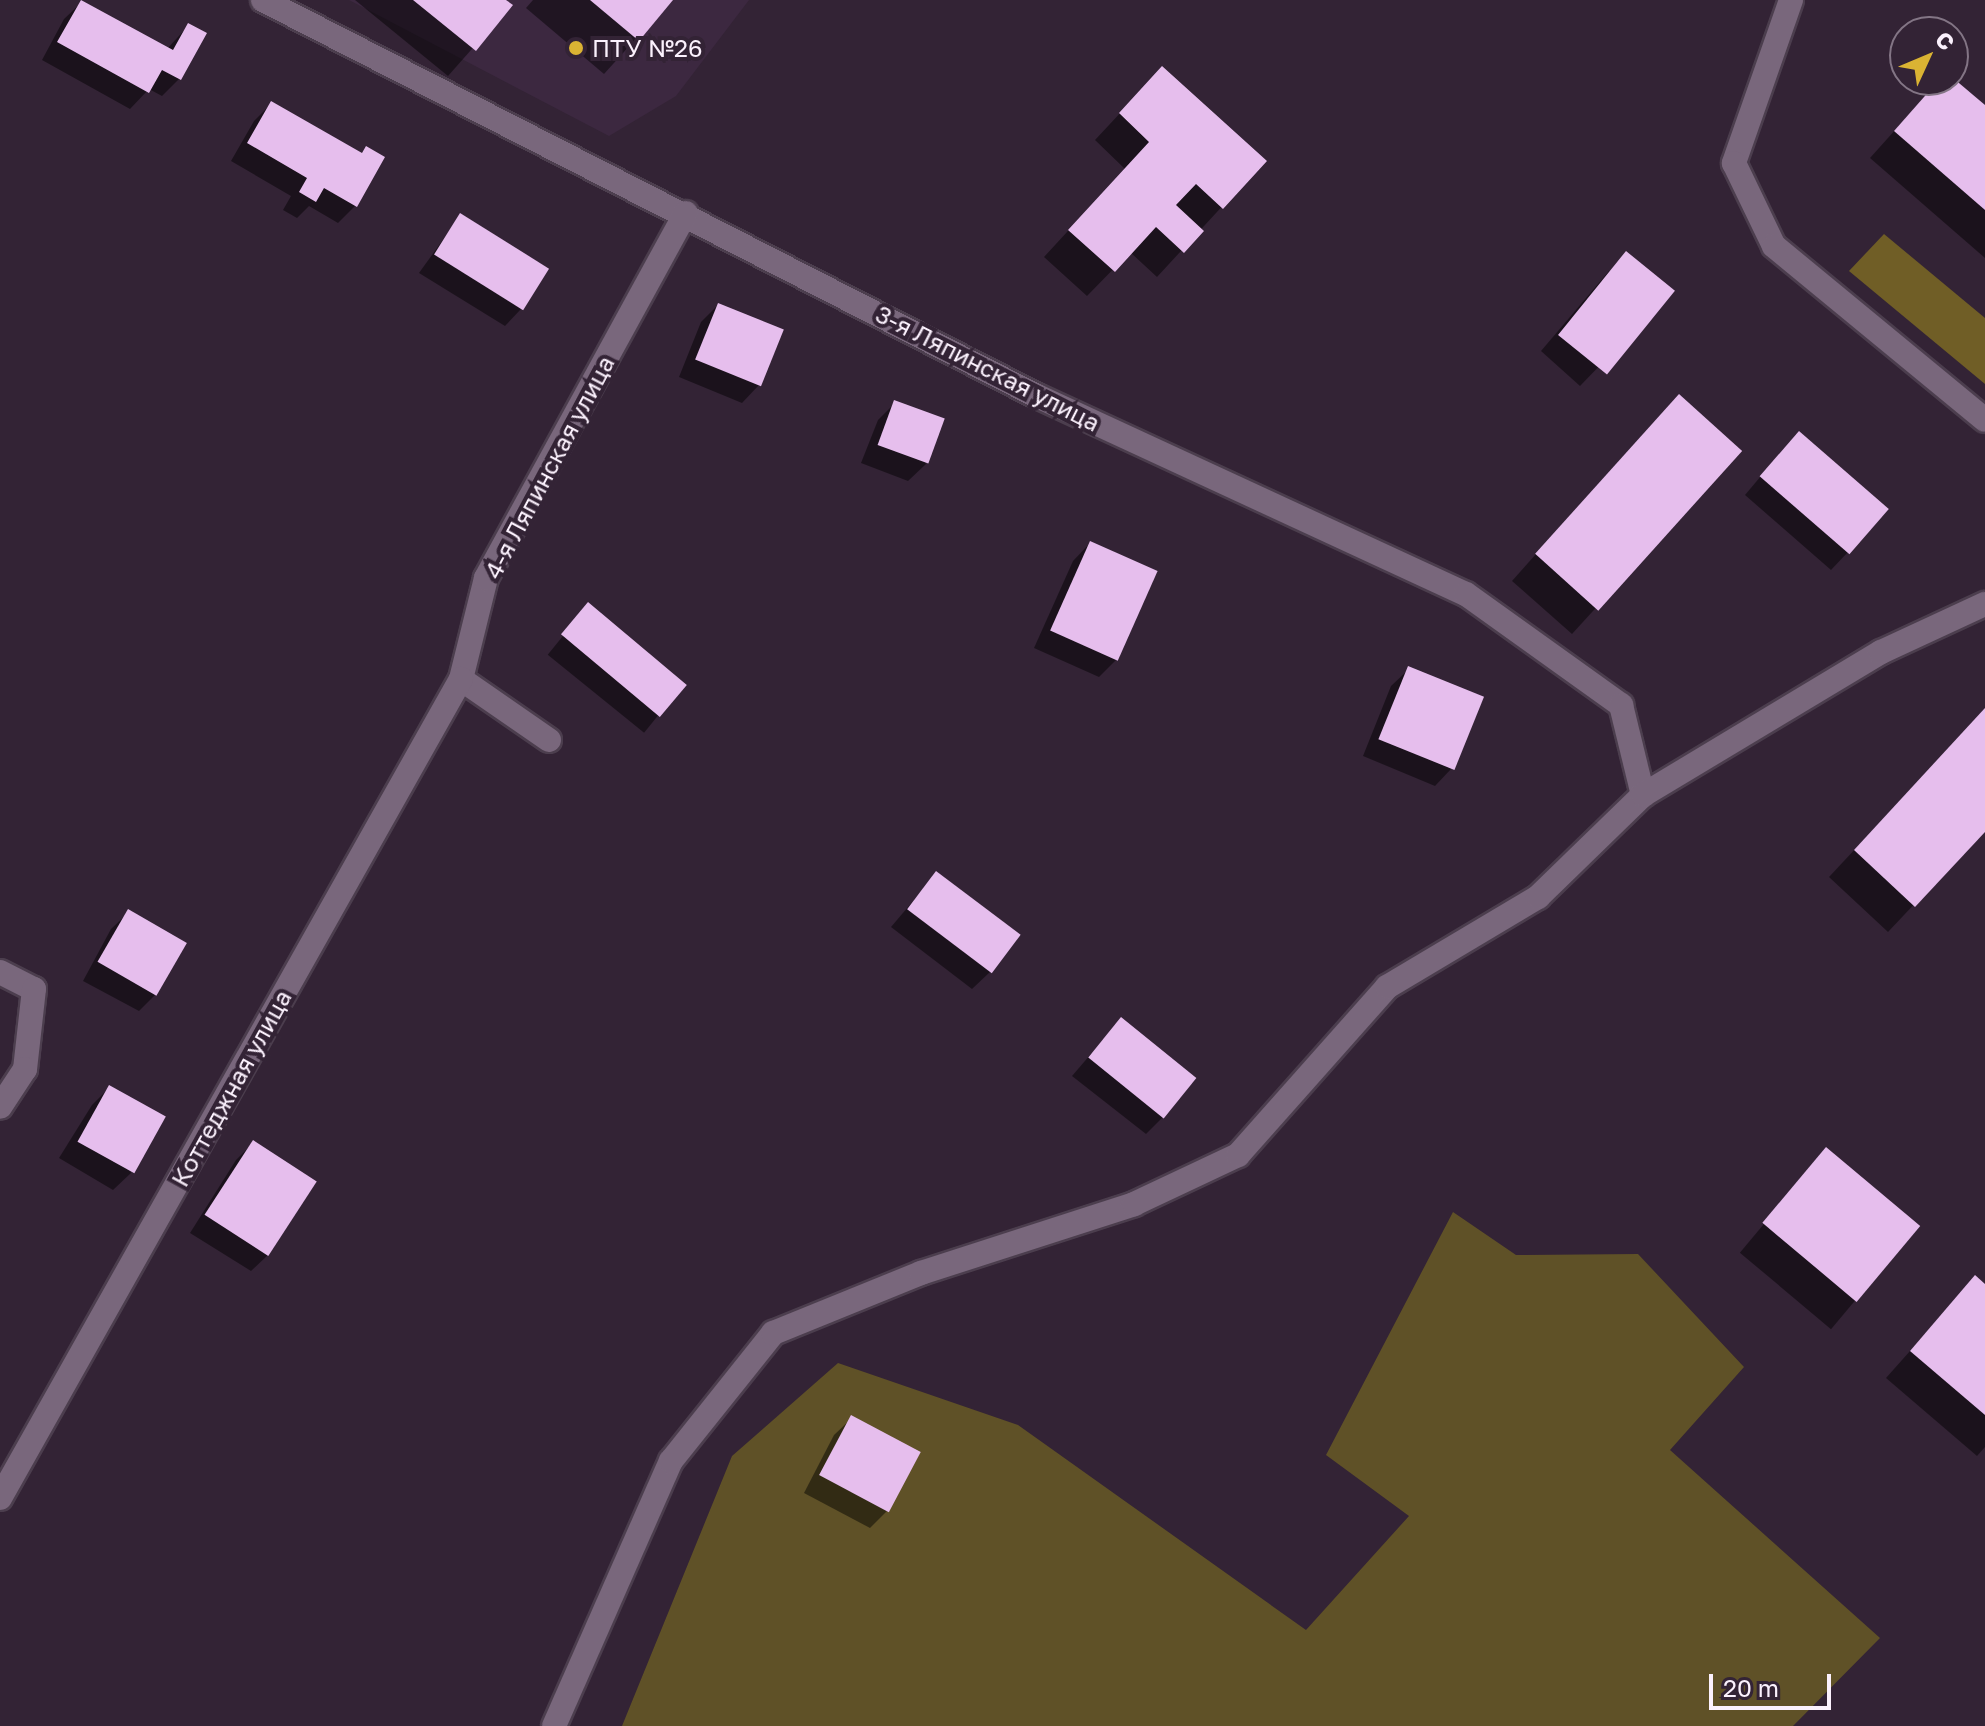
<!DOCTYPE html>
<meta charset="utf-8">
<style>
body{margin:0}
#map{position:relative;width:1985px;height:1726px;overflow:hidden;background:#332335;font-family:"Golos Text",sans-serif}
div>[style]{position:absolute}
.built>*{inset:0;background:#3c2840}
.green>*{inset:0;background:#5f5127}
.forest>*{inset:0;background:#705e26}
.shadow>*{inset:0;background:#0007;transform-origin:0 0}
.building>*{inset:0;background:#e6beed;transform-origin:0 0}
.roads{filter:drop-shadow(2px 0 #4c3e4e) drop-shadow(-2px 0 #4c3e4e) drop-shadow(0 2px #4c3e4e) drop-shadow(0 -2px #4c3e4e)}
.minor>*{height:24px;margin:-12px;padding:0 12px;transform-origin:12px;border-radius:12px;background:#79677c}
.dots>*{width:22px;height:22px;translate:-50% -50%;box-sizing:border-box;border:4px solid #332335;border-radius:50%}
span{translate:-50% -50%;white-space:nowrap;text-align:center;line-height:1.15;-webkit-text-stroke:8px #332335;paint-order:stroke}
.poi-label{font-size:24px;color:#fbf1fd}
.left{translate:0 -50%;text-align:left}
.street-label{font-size:24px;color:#fbf1fd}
.north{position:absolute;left:1889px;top:16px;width:80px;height:80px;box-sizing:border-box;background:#332335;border:2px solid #837585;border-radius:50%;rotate:46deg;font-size:22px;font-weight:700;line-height:32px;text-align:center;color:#fbf1fd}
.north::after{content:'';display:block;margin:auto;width:28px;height:36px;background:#dab333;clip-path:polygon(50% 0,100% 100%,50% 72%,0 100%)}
.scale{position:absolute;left:1709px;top:1674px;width:122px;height:36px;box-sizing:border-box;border:4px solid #fbf1fd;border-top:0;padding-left:10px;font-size:24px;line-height:28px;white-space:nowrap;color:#fbf1fd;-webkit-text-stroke:6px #332335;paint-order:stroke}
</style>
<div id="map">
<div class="built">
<i style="clip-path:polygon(349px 0,749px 0,676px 96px,609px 136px)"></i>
</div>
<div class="green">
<i style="clip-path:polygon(1453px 1212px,1516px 1255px,1638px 1254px,1744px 1367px,1670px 1450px,1880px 1638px,1793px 1726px,622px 1726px,732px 1456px,838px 1363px,1018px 1425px,1306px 1630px,1409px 1516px,1326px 1455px)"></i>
</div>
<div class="forest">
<i style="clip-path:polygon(1884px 234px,1985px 318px,1985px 384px,1849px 271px)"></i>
</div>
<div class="shadow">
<i style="clip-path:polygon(355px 0,503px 0,510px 6px,448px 76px)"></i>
<i style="clip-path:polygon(533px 0,671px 0,604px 74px,526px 8px)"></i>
<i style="clip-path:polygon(82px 2px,167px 49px,188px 26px,179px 79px,162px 96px,149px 89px,130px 109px,42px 60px,64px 19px)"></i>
<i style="clip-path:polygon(1940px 80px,1985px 108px,1985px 258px,1870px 158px)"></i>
<i style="clip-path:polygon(1137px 95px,1264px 161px,1157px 277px,1130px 252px,1087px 296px,1044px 257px,1125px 169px,1095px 140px)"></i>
<i style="clip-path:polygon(271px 104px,356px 205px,338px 223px,309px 206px,297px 218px,283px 210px,291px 196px,231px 161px,254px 121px)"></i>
<i style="clip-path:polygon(460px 216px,522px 308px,505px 326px,419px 273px)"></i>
<i style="clip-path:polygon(1609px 271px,1672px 291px,1580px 386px,1541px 351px)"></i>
<i style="clip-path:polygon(718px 305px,781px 330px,759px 385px,742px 403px,679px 377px,701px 322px)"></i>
<i style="clip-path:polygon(895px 403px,926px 464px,908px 481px,861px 463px,878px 420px)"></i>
<i style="clip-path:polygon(1653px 423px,1739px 451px,1572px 634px,1512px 581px)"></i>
<i style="clip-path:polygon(1782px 451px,1848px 552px,1831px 570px,1745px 495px)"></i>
<i style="clip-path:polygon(1090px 543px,1116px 660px,1099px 677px,1034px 648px,1073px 561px)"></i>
<i style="left:588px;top:605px;width:124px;height:64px;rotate:39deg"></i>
<i style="clip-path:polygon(1409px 669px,1452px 768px,1435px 786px,1363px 756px,1391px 686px)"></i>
<i style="clip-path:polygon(1985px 710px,1985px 829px,1888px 932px,1829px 877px)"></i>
<i style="clip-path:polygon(936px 874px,990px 972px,972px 989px,891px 927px)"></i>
<i style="clip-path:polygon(129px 912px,156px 994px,139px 1011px,83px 981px,111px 929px)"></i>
<i style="clip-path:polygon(1121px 1019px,1163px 1117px,1146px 1134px,1072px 1076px)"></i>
<i style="clip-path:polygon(109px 1088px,131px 1173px,113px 1190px,59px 1158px,92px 1105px)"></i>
<i style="clip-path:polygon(253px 1143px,269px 1254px,251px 1271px,190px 1233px,236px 1160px)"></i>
<i style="left:1826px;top:1150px;width:119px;height:134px;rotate:40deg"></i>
<i style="clip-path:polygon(1975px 1278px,1985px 1287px,1985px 1447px,1977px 1456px,1886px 1378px)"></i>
<i style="clip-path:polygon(852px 1418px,887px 1511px,870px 1528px,804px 1493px,834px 1435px)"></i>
</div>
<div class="building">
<i style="clip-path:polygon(81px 0,173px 50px,188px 23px,207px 33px,181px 80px,162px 70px,149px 93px,57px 42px)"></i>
<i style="clip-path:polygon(413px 0,506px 0,513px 5px,476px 51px)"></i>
<i style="clip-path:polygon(590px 0,673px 0,639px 41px)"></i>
<i style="clip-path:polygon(1162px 66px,1267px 161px,1223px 209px,1196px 184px,1176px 205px,1204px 231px,1184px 253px,1156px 227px,1115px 272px,1068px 230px,1149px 142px,1119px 113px)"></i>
<i style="clip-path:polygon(1953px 78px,1985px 105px,1985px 210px,1894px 131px,1939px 80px)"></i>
<i style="clip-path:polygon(271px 101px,362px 153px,366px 146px,385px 157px,357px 207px,324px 188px,316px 202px,299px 192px,307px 178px,247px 143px)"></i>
<i style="left:460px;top:213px;width:105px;height:49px;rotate:32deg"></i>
<i style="left:1626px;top:251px;width:63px;height:108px;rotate:39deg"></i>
<i style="left:718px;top:303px;width:71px;height:61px;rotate:22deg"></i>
<i style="left:1679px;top:394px;width:85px;height:215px;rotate:42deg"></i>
<i style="left:894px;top:400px;width:54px;height:48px;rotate:20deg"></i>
<i style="left:1799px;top:431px;width:119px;height:60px;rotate:41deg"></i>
<i style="left:1090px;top:541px;width:74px;height:98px;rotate:24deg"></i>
<i style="left:588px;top:602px;width:129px;height:42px;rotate:40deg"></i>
<i style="left:1408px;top:666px;width:82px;height:79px;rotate:22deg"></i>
<i style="clip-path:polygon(1985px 708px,1985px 832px,1915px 907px,1854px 850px)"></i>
<i style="left:936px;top:871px;width:106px;height:48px;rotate:37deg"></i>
<i style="left:128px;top:909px;width:68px;height:61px;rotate:30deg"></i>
<i style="left:1121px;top:1017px;width:97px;height:52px;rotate:39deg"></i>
<i style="left:109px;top:1085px;width:65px;height:65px;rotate:29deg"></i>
<i style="left:253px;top:1140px;width:76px;height:89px;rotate:33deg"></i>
<i style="left:1826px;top:1147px;width:123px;height:99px;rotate:40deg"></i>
<i style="clip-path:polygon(1975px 1275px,1985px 1284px,1985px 1415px,1910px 1351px)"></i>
<i style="left:851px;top:1415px;width:79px;height:68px;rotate:28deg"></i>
</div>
<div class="roads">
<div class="minor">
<i style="left:263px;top:0;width:869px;rotate:27.1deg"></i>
<i style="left:1037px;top:396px;width:472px;rotate:24.8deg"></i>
<i style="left:1466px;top:594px;width:191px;rotate:35.6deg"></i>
<i style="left:1621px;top:705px;width:93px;rotate:76.3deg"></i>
<i style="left:1791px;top:0;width:173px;rotate:109.3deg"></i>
<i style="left:1734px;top:163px;width:92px;rotate:64.3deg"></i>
<i style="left:1774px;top:246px;width:273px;rotate:39.5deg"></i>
<i style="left:549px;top:740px;width:107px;rotate:-145.3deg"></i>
<i style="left:461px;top:679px;width:104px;rotate:-76.1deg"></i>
<i style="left:486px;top:578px;width:416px;rotate:-61.3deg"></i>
<i style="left:0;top:972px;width:38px;rotate:27deg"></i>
<i style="left:34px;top:989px;width:81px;rotate:96.4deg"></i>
<i style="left:25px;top:1069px;width:45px;rotate:123.3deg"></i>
<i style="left:0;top:1498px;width:940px;rotate:-60.63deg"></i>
<i style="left:554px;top:1726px;width:290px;rotate:-66.2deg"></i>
<i style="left:671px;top:1461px;width:164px;rotate:-51.4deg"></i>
<i style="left:773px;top:1333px;width:160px;rotate:-22.1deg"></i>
<i style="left:921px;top:1273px;width:224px;rotate:-17.9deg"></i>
<i style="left:1134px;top:1204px;width:115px;rotate:-25.2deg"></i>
<i style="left:1238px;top:1155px;width:225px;rotate:-48.4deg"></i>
<i style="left:1387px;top:987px;width:176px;rotate:-30.8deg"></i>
<i style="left:1538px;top:897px;width:146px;rotate:-44.2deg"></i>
<i style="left:1643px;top:795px;width:278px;rotate:-31deg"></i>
<i style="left:1881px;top:652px;width:115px;rotate:-24.8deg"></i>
</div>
</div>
<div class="dots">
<i style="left:576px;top:48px;background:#dab333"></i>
</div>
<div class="poi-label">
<span class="left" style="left:592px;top:48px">ПТУ №26</span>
</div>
<div class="street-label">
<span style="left:988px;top:368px;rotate:27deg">3-я Ляпинская улица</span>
<span style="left:549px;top:467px;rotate:-62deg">4-я Ляпинская улица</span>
<span style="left:231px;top:1088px;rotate:-61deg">Коттеджная улица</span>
</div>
<div class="north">С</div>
<div class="scale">20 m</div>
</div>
